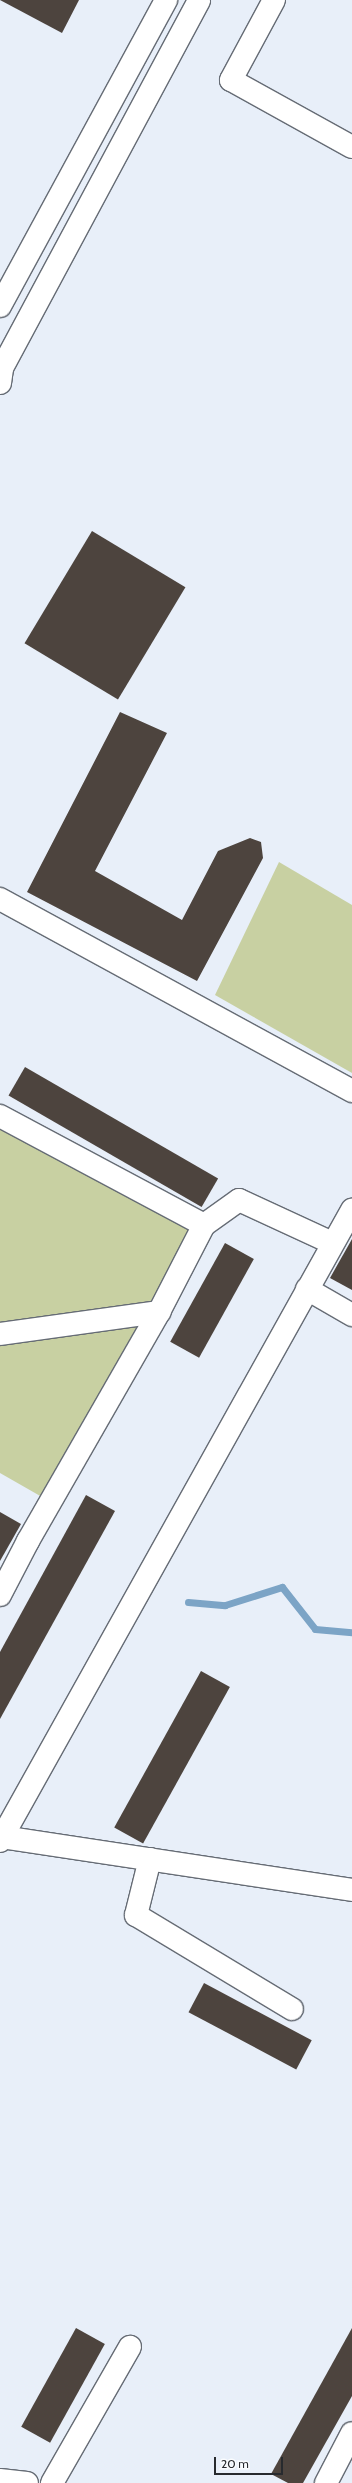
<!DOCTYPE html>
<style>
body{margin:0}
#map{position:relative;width:352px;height:2483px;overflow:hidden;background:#e8eff9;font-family:Cabin,sans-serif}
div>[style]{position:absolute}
.green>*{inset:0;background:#c8d0a2}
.stream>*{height:7px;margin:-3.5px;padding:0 3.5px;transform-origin:3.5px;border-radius:3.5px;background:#7ca4c6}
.building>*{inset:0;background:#4d443e;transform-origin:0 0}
.roads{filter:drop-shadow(1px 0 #666c75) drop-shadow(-1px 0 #666c75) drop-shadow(0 1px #666c75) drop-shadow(0 -1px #666c75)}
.minor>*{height:22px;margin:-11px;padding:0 11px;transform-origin:11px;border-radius:11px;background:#fff}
.tertiary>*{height:22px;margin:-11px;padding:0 11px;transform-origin:11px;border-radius:11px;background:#fff}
span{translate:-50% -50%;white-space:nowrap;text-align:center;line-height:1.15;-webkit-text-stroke:4px #fafcfe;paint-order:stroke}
.scale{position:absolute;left:214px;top:2457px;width:69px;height:18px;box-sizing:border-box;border:2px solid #272a2e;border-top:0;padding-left:5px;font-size:12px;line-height:14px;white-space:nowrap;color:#272a2e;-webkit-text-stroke:3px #fafcfe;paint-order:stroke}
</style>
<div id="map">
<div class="green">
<i style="clip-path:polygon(279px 862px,352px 905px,352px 1073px,215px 995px)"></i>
<i style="clip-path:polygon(0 1128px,191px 1230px,42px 1497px,0 1473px)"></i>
</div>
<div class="stream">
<i style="left:188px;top:1602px;width:37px;rotate:5deg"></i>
<i style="left:225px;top:1605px;width:60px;rotate:-17.5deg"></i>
<i style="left:282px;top:1587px;width:53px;rotate:51.8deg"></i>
<i style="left:315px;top:1629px;width:37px;rotate:5deg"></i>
</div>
<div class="building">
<i style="clip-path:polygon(0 0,79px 0,62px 33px)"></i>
<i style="left:92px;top:531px;width:109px;height:131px;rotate:31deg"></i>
<i style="clip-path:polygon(120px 712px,167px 733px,95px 871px,182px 920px,218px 851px,250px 838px,261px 842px,263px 858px,197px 981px,27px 892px)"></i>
<i style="left:25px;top:1067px;width:223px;height:33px;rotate:30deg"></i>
<i style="clip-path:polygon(352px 1239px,352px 1290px,330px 1278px)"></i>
<i style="left:225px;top:1243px;width:33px;height:113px;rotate:29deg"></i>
<i style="clip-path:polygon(86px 1495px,115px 1511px,0 1719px,0 1652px)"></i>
<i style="clip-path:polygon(0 1512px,21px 1524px,0 1561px)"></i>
<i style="left:201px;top:1671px;width:33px;height:179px;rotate:29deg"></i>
<i style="left:204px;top:1983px;width:122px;height:33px;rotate:28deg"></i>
<i style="left:76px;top:2328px;width:33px;height:113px;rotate:29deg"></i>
<i style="clip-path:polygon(352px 2328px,352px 2396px,303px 2483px,288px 2483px,271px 2474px)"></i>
</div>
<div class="roads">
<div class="minor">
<i style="left:274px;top:0;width:91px;rotate:118.3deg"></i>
<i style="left:231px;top:80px;width:138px;rotate:29deg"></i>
<i style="left:0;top:899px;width:401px;rotate:28.6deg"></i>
<i style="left:0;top:1116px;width:231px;rotate:28.1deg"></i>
<i style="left:307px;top:1289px;width:52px;rotate:30deg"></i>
<i style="left:0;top:1334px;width:161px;rotate:-7.9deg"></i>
<i style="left:0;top:1595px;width:61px;rotate:-62.6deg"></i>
<i style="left:28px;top:1541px;width:264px;rotate:-60.2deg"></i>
<i style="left:159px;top:1312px;width:98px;rotate:-62.7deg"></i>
<i style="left:204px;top:1225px;width:43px;rotate:-35.5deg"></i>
<i style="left:239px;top:1200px;width:102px;rotate:24.8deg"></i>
<i style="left:2px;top:1837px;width:354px;rotate:8.6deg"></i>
<i style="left:0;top:1841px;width:723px;rotate:-60.85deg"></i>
<i style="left:150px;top:1859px;width:58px;rotate:104deg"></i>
<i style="left:136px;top:1915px;width:182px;rotate:31.1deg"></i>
<i style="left:0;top:2480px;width:27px;rotate:6deg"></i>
<i style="left:52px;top:2483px;width:157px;rotate:-60.2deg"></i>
<i style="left:326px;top:2483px;width:56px;rotate:-62.5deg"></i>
</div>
<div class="tertiary">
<i style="left:0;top:306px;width:348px;rotate:-61.5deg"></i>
<i style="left:0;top:383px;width:15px;rotate:-82deg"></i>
<i style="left:2px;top:368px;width:417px;rotate:-61.8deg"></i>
</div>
</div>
<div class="scale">20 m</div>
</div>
